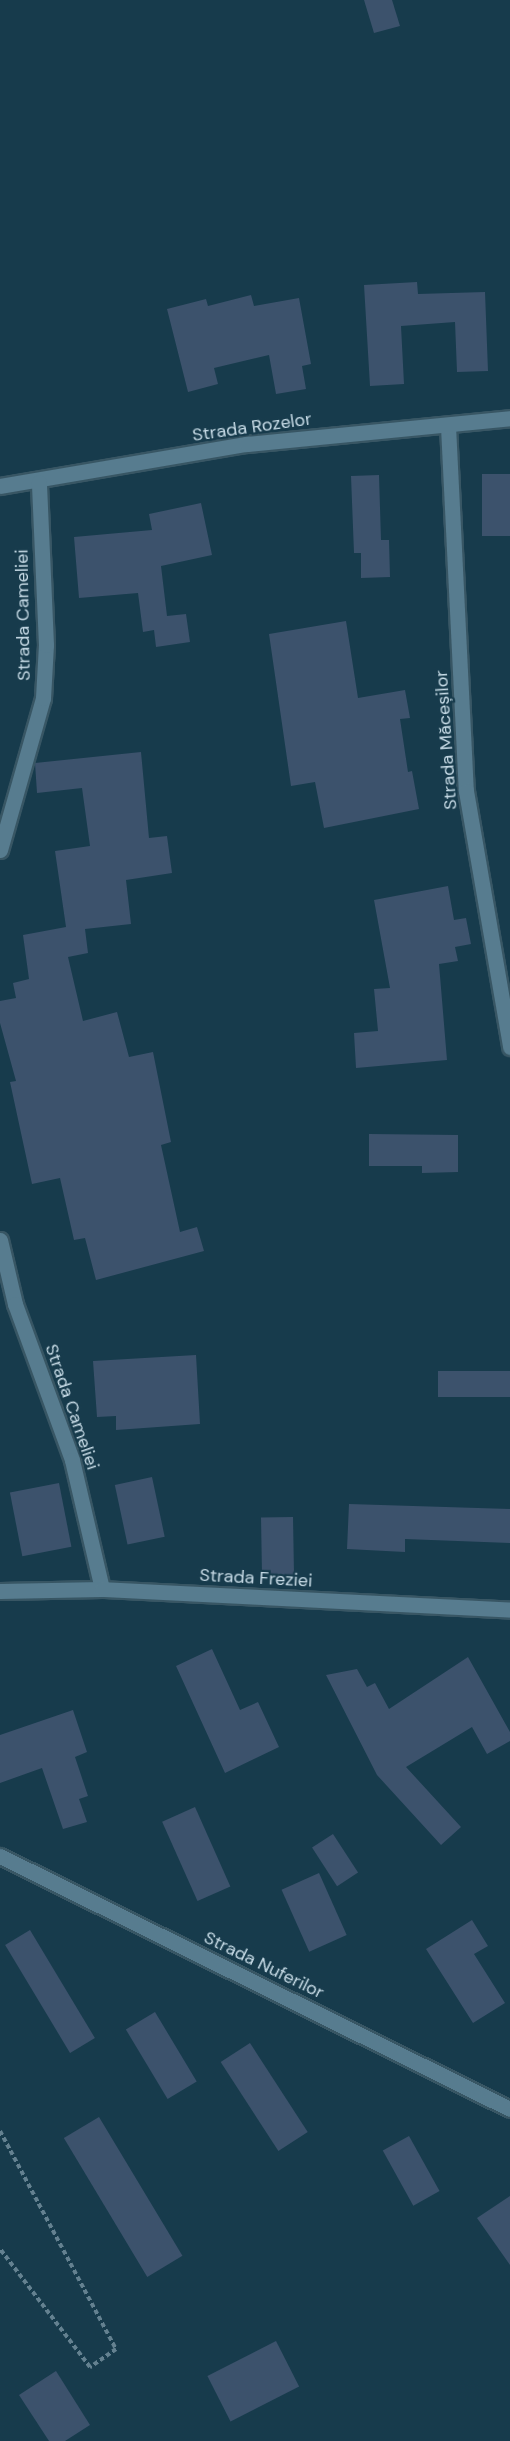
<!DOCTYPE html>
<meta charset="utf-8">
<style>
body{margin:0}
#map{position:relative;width:510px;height:2441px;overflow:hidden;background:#173b4c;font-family:"DM Sans",sans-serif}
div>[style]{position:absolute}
.building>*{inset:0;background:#3c526c;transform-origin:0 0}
.path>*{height:4px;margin-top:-2px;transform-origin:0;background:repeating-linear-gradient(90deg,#648190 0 4.5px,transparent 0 7.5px)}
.roads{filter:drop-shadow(2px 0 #385664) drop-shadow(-2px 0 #385664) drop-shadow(0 2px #385664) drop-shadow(0 -2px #385664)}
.street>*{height:15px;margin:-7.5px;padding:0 7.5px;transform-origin:7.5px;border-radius:7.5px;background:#577c8f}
.secondary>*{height:15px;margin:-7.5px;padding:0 7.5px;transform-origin:7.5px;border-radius:7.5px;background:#577c8f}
span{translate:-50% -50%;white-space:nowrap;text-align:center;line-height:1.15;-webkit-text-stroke:4.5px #173b4c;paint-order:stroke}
.street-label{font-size:18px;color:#c7dbe6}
</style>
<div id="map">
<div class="building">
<i style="clip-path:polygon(364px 0,392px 0,400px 26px,374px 33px)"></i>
<i style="clip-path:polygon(417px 282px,418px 294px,485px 292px,488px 371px,457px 372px,455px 322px,401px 326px,404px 384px,370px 386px,364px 285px)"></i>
<i style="clip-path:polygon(251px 295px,254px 306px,299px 298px,311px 364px,302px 366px,306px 389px,276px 394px,269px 355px,214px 368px,218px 384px,188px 392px,167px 309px,206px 299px,208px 306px)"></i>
<i style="left:510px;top:474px;width:62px;height:28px;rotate:90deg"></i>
<i style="clip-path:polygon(379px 475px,381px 540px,389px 540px,390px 577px,361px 578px,361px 553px,354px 553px,351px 476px)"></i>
<i style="clip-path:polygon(201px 503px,212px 555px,161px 566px,167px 616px,186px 614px,190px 642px,156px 647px,154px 630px,143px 632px,138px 593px,79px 598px,74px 537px,152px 530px,149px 514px)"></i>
<i style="clip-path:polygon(346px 621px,358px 698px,405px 690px,410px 718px,400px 719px,408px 772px,412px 771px,419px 809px,324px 828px,315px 782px,291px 786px,269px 634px)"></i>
<i style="clip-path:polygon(141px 752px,149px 838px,167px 836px,172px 873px,126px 880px,131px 924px,85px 929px,88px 953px,68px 957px,83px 1021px,117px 1012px,129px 1057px,153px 1052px,171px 1142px,161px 1145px,180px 1232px,197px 1227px,204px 1251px,96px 1280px,85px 1238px,74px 1240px,60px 1178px,32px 1184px,10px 1082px,16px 1081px,0 1023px,0 1001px,16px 998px,13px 983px,29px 979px,23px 935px,66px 927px,55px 851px,90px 846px,82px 788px,37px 793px,35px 763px)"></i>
<i style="clip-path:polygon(448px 886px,454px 920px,466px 918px,471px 944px,455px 947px,458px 961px,439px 964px,447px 1060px,356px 1068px,354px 1033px,378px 1031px,374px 989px,390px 988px,374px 900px)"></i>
<i style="clip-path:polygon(369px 1134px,458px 1135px,458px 1172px,422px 1173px,422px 1166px,369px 1166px)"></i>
<i style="clip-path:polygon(196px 1355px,200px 1424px,116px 1430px,116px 1416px,97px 1417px,93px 1361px)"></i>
<i style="left:438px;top:1371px;width:72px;height:26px"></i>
<i style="left:152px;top:1477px;width:61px;height:38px;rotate:78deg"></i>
<i style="left:59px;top:1483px;width:65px;height:50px;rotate:79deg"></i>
<i style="clip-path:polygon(349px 1504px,510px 1509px,510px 1543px,405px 1539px,405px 1552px,347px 1549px)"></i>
<i style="left:293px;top:1517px;width:58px;height:32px;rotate:89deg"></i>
<i style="clip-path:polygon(212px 1649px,240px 1710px,258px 1702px,279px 1747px,225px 1773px,176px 1666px)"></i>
<i style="clip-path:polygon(468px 1657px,510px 1732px,510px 1741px,487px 1754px,472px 1727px,406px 1767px,461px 1827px,441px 1845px,377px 1775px,326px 1675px,357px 1669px,367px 1687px,375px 1683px,389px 1709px)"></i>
<i style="clip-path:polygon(73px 1710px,87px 1752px,75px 1757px,88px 1796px,79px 1799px,87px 1822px,63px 1829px,42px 1768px,0 1783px,0 1735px)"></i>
<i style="left:195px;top:1807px;width:87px;height:36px;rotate:66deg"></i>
<i style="left:333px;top:1834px;width:46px;height:25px;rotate:57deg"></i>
<i style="left:319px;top:1873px;width:68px;height:41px;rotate:66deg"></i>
<i style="clip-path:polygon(472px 1920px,488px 1946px,474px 1954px,505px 2003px,473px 2023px,426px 1949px)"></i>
<i style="left:30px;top:1930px;width:126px;height:29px;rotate:59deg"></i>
<i style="left:155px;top:2012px;width:81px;height:34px;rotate:59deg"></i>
<i style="left:250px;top:2043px;width:106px;height:35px;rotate:57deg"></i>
<i style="left:99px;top:2117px;width:162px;height:41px;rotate:59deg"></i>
<i style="left:409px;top:2136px;width:63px;height:30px;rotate:61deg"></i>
<i style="clip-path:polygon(510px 2196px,510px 2265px,477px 2218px)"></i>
<i style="left:276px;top:2341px;width:51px;height:77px;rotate:63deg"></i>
<i style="clip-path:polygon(56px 2371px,90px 2425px,65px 2441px,49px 2441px,19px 2395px)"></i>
</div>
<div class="path">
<i style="left:0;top:2131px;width:247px;rotate:62deg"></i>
<i style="left:116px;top:2349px;width:32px;rotate:145deg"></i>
<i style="left:90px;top:2367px;width:148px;rotate:-127.3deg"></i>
</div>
<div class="roads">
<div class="street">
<i style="left:448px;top:426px;width:365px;rotate:87.2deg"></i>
<i style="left:466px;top:791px;width:260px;rotate:80.2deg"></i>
<i style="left:0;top:486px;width:251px;rotate:-9.7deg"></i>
<i style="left:247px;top:444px;width:264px;rotate:-5.6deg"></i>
<i style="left:0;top:850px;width:158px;rotate:-74.2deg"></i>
<i style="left:43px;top:698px;width:53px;rotate:-86.8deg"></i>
<i style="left:46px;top:645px;width:163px;rotate:-92.5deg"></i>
<i style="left:0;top:1240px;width:66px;rotate:76.8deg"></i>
<i style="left:15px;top:1304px;width:166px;rotate:69.9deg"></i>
<i style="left:72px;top:1460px;width:132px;rotate:76.9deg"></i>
<i style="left:0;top:1591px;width:102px;rotate:-1.1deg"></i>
<i style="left:102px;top:1589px;width:409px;rotate:2.9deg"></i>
</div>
<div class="secondary">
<i style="left:0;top:1856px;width:569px;rotate:26.39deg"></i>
</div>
</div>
<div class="street-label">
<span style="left:252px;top:427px;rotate:-8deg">Strada Rozelor</span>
<span style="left:23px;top:615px;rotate:-91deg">Strada Cameliei</span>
<span style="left:446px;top:740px;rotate:-94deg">Strada Măceșilor</span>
<span style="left:72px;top:1407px;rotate:71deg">Strada Cameliei</span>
<span style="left:256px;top:1578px;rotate:3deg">Strada Freziei</span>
<span style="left:264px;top:1965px;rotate:26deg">Strada Nuferilor</span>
</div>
</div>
